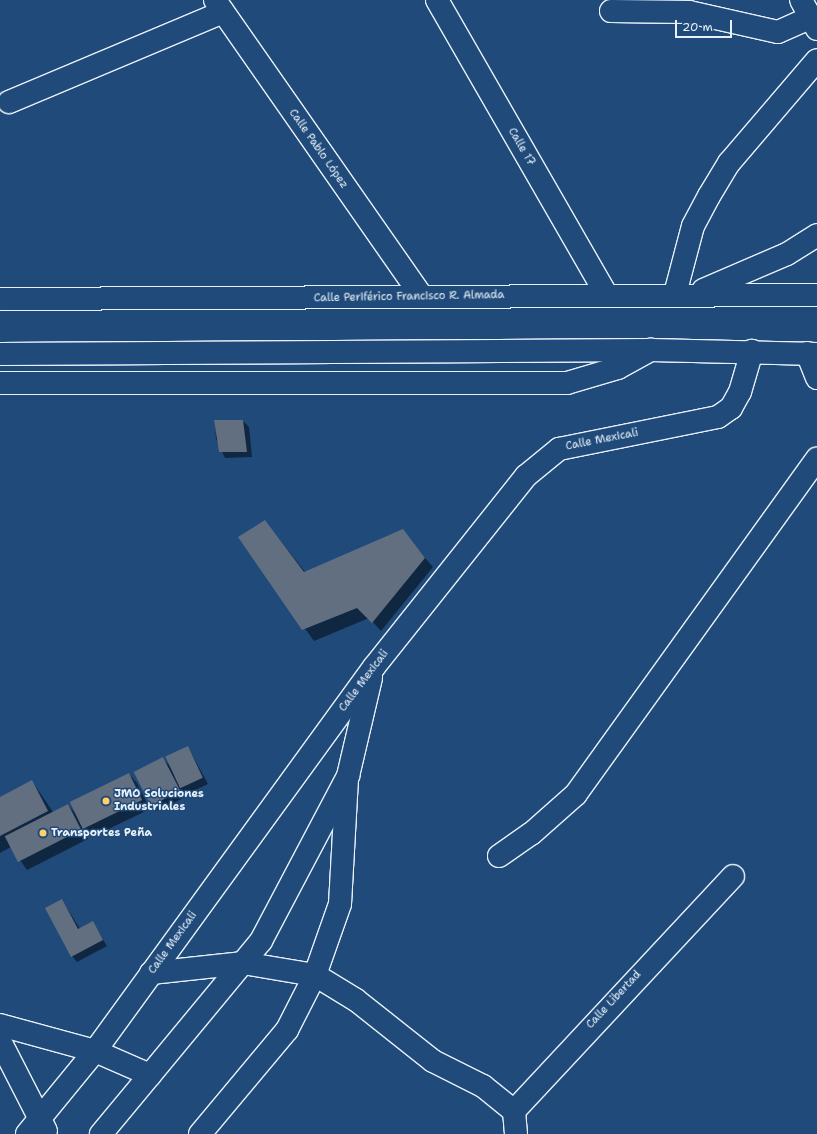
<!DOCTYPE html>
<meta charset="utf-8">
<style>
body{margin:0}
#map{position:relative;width:817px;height:1134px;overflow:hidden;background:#1f4a7a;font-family:"Shantell Sans",sans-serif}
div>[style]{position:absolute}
.shadow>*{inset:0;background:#0007}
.building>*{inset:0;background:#626f81;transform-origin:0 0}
.roads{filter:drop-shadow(1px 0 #e8f1f8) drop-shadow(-1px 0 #e8f1f8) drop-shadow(0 1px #e8f1f8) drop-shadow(0 -1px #e8f1f8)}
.minor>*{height:22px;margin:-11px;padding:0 11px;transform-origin:11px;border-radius:11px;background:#1f4a7a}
.major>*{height:22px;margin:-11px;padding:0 11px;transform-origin:11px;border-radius:11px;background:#1f4a7a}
.highway>*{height:22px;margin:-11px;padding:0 11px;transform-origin:11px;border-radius:11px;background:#1f4a7a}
.dots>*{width:11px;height:11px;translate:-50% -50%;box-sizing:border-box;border:2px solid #1f4a7a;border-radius:50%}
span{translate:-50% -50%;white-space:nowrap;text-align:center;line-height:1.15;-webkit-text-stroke:3px #1f4a7a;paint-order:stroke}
.street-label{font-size:11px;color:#e8f1f8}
.poi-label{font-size:11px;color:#e8f1f8;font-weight:700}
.left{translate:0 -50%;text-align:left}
.scale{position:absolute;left:675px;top:20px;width:57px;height:18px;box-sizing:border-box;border:2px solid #e8f1f8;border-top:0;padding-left:5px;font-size:12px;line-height:14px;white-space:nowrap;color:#e8f1f8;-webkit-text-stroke:3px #1f4a7a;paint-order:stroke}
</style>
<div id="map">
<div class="shadow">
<i style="clip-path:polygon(215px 421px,243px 421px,249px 427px,252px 457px,225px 458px,216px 439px)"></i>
<i style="clip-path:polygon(265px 521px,306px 573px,402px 531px,433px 567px,381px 631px,369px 618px,314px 641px,239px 537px)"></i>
<i style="clip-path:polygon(188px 747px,208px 784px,187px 794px,181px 789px,185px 797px,158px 811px,152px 806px,162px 758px,170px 766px)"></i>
<i style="clip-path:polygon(129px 774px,137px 783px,150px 809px,92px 837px,84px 828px,88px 839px,27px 870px,11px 847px,0 853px,0 798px,32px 781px,53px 812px,68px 805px,77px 815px)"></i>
<i style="clip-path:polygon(62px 900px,80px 929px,92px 922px,107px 946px,77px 962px,72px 956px)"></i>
</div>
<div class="building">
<i style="clip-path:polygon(214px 420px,243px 420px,247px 452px,219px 452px)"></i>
<i style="clip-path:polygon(265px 520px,304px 572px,403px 529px,425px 558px,372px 623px,357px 608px,302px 630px,238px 537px)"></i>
<i style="left:188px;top:746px;width:35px;height:25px;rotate:65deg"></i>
<i style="left:163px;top:757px;width:38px;height:33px;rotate:63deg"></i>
<i style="left:129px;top:773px;width:30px;height:66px;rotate:64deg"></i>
<i style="clip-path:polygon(32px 780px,48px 811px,0 836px,0 797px)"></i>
<i style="left:68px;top:804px;width:29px;height:71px;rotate:63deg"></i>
<i style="clip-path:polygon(62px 899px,78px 929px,93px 921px,103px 940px,71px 957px,45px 908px)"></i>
</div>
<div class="roads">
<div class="minor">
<i style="left:215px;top:0;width:362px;rotate:55.1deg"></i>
<i style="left:437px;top:0;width:339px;rotate:60.1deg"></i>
<i style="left:611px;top:11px;width:78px;rotate:0.7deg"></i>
<i style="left:689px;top:12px;width:91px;rotate:12.7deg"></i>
<i style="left:778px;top:32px;width:36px;rotate:-24deg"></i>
<i style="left:9px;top:102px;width:232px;rotate:-22.8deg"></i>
<i style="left:675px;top:294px;width:70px;rotate:-75.2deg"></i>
<i style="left:693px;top:226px;width:34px;rotate:-62deg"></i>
<i style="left:709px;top:196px;width:39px;rotate:-59deg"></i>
<i style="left:729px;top:163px;width:135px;rotate:-49.5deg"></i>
<i style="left:807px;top:353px;width:27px;rotate:68deg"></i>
<i style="left:0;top:383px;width:567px"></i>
<i style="left:567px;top:383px;width:53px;rotate:-16.4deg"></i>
<i style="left:618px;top:368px;width:38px;rotate:-29deg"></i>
<i style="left:499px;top:856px;width:39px;rotate:-35deg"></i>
<i style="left:531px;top:834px;width:60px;rotate:-41.6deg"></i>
<i style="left:576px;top:794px;width:413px;rotate:-54.3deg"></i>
<i style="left:151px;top:973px;width:93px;rotate:-6.2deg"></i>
<i style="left:243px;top:963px;width:73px;rotate:9.5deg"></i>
<i style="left:315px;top:975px;width:48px;rotate:31.4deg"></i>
<i style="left:356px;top:1000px;width:98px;rotate:38.4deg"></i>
<i style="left:433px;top:1061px;width:56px;rotate:26.6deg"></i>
<i style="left:483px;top:1086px;width:40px;rotate:39deg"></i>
<i style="left:0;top:1025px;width:98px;rotate:15.3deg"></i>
<i style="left:95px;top:1051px;width:60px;rotate:23.6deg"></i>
<i style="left:150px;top:1075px;width:77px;rotate:129.7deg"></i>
<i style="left:0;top:1041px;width:101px;rotate:62.9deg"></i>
<i style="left:150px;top:1075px;width:174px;rotate:-50.4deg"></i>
<i style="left:261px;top:941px;width:187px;rotate:-62.2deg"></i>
<i style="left:348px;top:776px;width:101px;rotate:-76.8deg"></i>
<i style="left:27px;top:1134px;width:107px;rotate:-50.7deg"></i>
<i style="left:95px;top:1051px;width:475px;rotate:-54deg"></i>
<i style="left:374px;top:667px;width:244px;rotate:-51.5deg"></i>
<i style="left:526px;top:476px;width:43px;rotate:-39.3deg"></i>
<i style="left:559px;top:449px;width:162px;rotate:-11.4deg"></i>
<i style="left:718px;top:417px;width:16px;rotate:-35deg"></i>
<i style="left:731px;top:408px;width:18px;rotate:-61deg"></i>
<i style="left:740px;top:392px;width:43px;rotate:-73.7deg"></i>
<i style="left:200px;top:1134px;width:136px;rotate:-50.1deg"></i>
<i style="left:287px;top:1030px;width:62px;rotate:-63deg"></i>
<i style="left:315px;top:975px;width:75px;rotate:-70.6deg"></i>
<i style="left:340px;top:904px;width:124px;rotate:-86.8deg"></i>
<i style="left:516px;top:1134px;width:23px;rotate:-95deg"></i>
<i style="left:514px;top:1111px;width:321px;rotate:-47deg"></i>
</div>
<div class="major">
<i style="left:801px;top:0;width:33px;rotate:61deg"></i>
</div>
<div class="highway">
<i style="left:703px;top:290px;width:91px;rotate:-23.2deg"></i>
<i style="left:787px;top:254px;width:36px;rotate:-32deg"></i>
<i style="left:0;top:299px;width:817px;rotate:-0.28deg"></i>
<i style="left:0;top:354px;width:651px;rotate:-0.35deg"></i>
<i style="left:651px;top:350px;width:166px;rotate:1.4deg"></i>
</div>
</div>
<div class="dots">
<i style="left:106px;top:801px;background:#ffd166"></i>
<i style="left:43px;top:833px;background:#ffd166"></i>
</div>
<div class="street-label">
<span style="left:521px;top:147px;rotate:60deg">Calle 17</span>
<span style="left:318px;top:149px;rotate:55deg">Calle Pablo López</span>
<span style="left:409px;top:297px;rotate:-1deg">Calle Periférico Francisco R. Almada</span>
<span style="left:602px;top:440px;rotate:-11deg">Calle Mexicali</span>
<span style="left:364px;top:681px;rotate:-53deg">Calle Mexicali</span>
<span style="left:173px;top:943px;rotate:-54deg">Calle Mexicali</span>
<span style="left:614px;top:1000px;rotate:-47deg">Calle Libertad</span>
</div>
<div class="poi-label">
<span class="left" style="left:114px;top:801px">JMO Soluciones<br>Industriales</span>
<span class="left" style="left:51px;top:833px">Transportes Peña</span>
</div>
<div class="scale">20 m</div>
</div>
